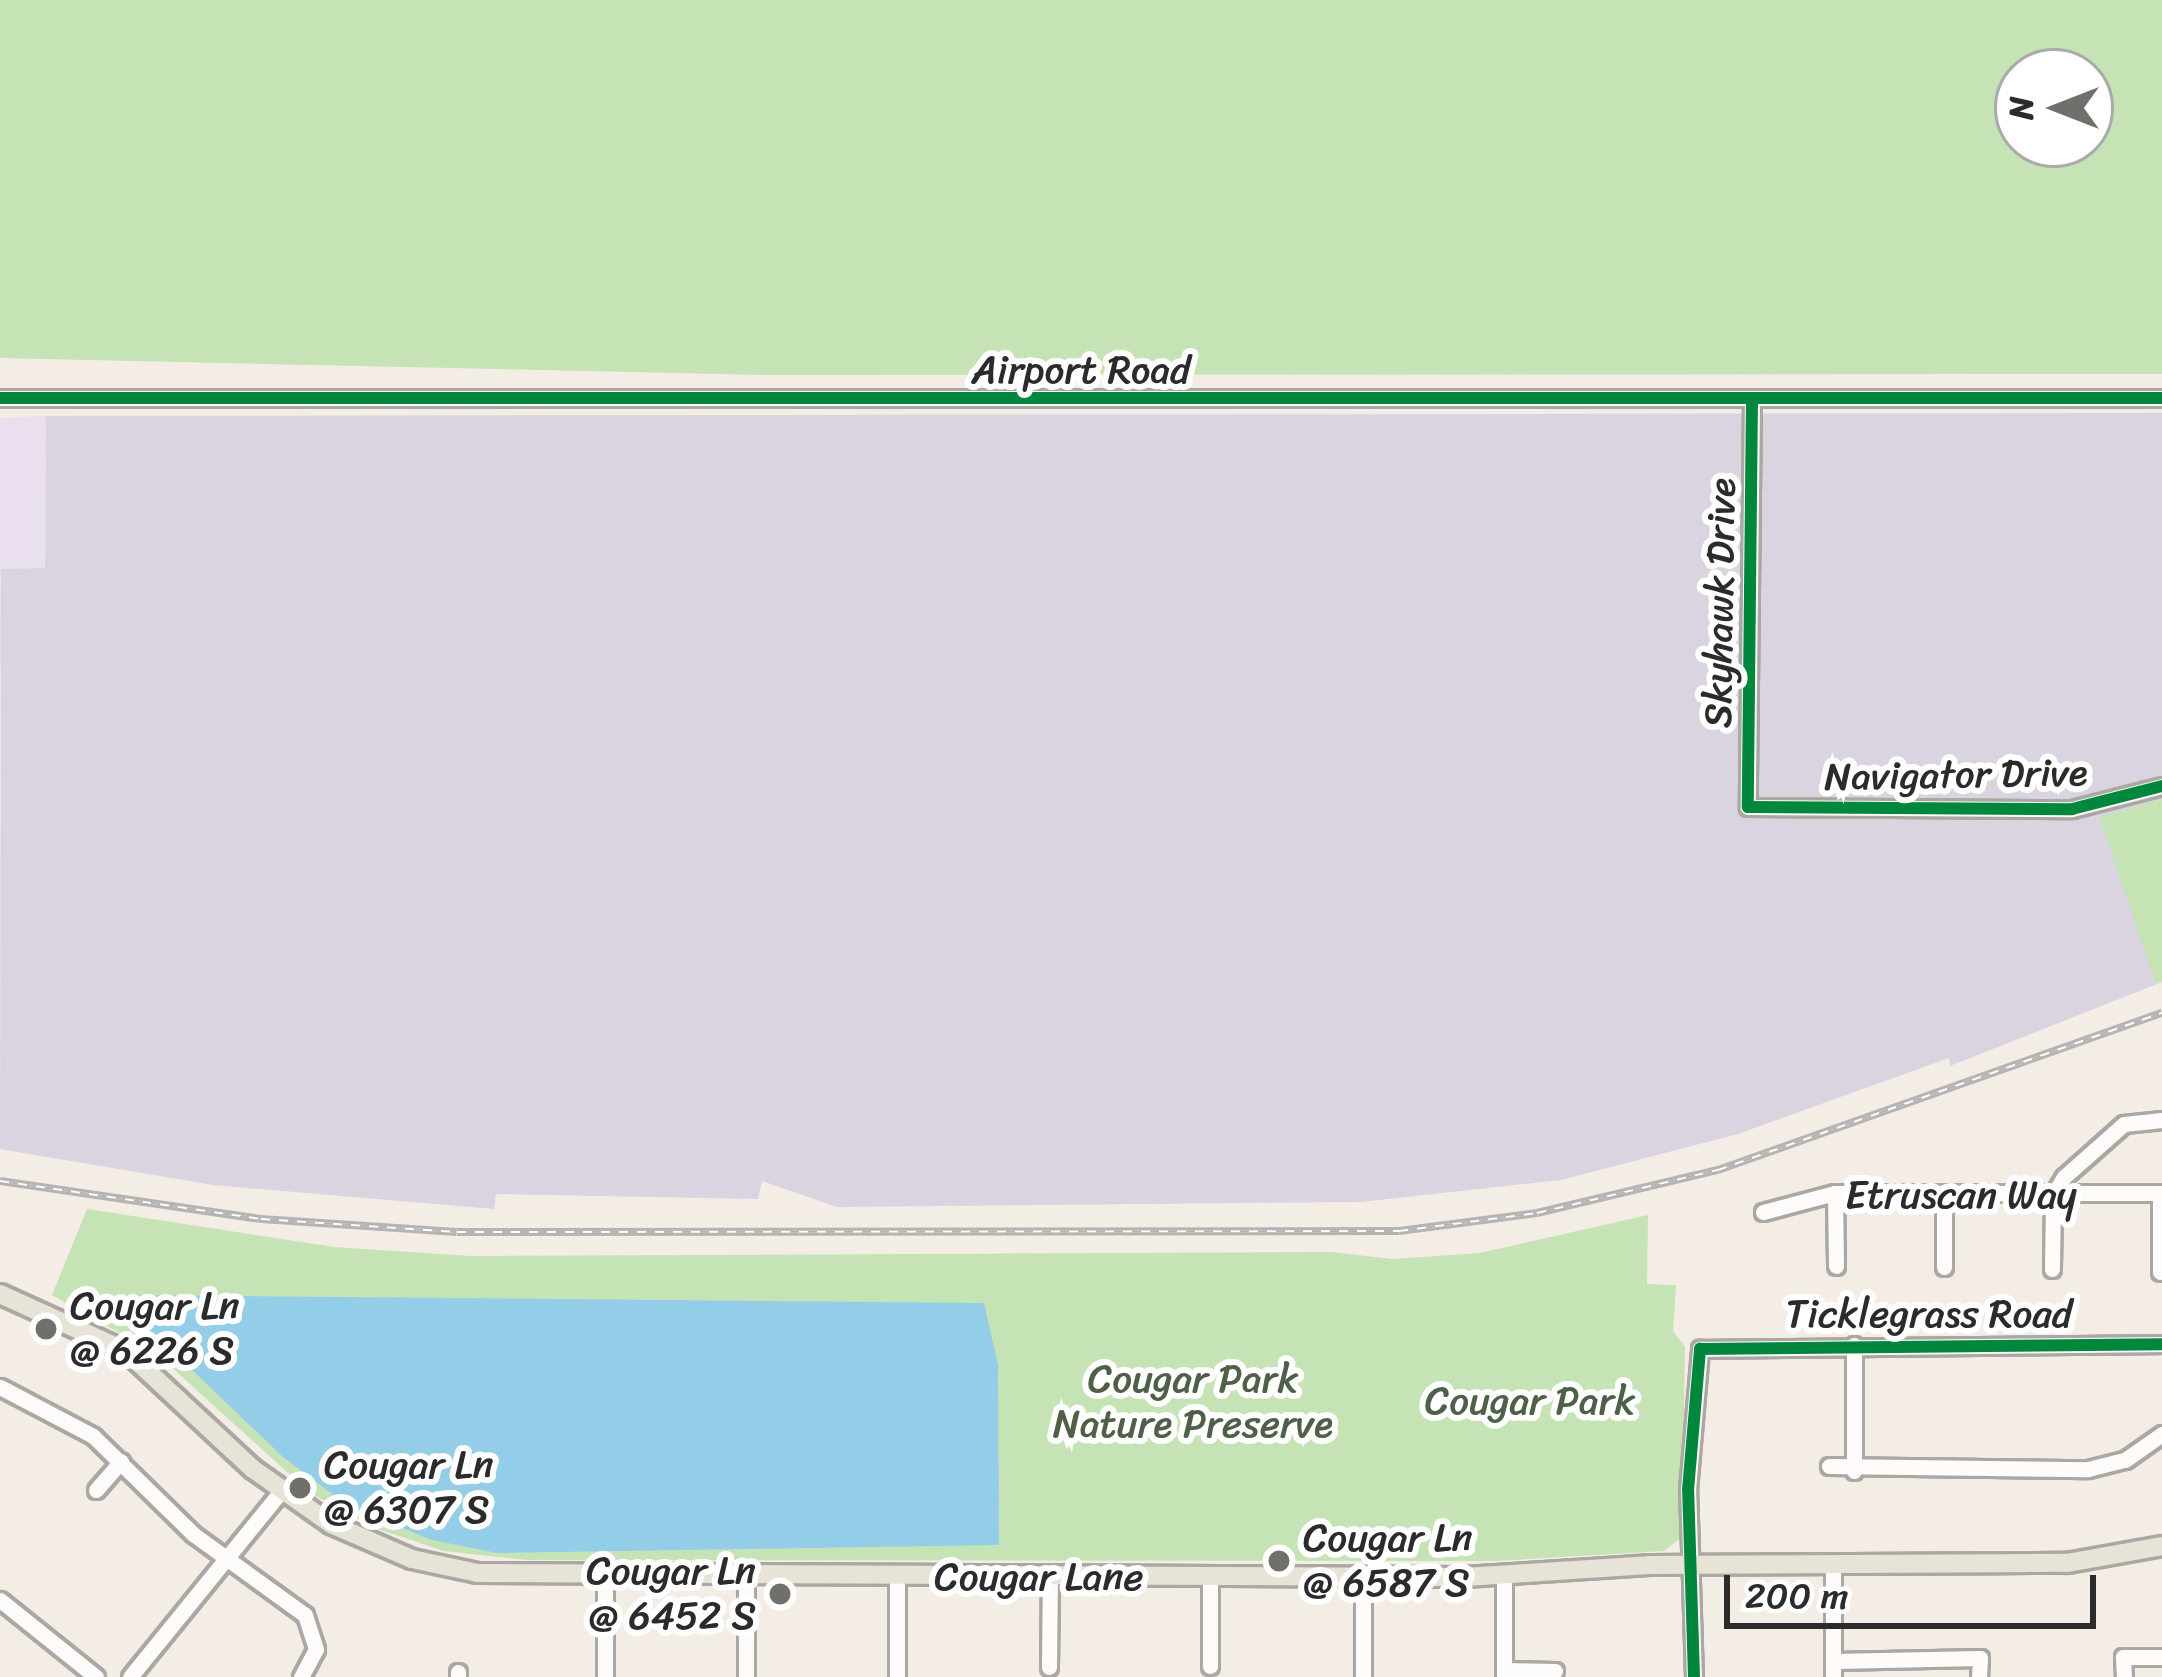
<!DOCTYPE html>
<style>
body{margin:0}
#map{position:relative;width:2162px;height:1677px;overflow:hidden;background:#f3ede6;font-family:Sriracha,sans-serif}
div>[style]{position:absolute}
.built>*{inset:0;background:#e9dfee}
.industrial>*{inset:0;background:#dad4e0}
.green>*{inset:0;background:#c6e3b5}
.water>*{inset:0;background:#93cde7}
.roads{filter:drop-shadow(3px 0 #aba8a3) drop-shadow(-3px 0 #aba8a3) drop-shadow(0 3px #aba8a3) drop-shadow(0 -3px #aba8a3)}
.minor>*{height:15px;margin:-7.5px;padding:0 7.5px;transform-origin:7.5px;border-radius:7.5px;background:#fdfcfb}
.major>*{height:18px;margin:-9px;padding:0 9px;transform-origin:9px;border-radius:9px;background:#e8e3d7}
.rail>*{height:8px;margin-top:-4px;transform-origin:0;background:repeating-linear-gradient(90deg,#fff 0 9px,#b5b4b3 0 18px);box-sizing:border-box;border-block:3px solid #b5b4b3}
.cycleway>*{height:12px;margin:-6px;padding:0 6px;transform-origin:6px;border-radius:6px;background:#00873e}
.dots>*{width:33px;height:33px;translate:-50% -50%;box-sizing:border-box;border:6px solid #fff;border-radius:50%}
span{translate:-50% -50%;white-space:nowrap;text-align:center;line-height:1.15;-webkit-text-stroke:12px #fff;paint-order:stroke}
.street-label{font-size:39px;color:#2b2b2b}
.poi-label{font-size:39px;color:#2b2b2b}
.left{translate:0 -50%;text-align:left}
.right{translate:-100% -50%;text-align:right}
.park-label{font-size:39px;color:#4f6048}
.north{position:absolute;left:1994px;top:48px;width:120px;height:120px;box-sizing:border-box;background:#fff;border:3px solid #aaa;border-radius:50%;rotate:270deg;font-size:33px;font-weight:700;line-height:48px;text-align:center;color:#2b2b2b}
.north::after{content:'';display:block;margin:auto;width:42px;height:54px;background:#716f6c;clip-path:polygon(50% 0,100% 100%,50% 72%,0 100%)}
.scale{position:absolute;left:1724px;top:1575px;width:372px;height:54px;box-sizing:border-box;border:6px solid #2b2b2b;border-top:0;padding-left:15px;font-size:36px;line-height:42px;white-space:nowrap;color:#2b2b2b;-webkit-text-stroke:9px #fff;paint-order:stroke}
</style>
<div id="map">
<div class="built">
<i style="clip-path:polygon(46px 416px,45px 568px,2px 569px,0 729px,0 418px)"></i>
</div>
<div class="industrial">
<i style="clip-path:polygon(2162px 413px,2162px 982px,1950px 1066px,1949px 1058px,1738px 1134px,1561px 1180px,1361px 1202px,837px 1207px,762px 1181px,758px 1199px,496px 1194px,494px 1209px,213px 1185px,0 1149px,1px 569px,45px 568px,46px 416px)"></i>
</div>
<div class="green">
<i style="clip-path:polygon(evenodd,0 0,2162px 0,2162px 374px,767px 375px,0 358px,0 0,2018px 72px,2090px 72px,2090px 144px,2018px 144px,2018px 72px)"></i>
<i style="clip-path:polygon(2162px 799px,2162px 981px,2156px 984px,2099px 817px)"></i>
<i style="clip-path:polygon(87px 1209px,334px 1247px,471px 1256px,1331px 1252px,1393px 1259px,1480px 1253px,1648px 1215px,1647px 1284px,1676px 1285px,1673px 1331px,1685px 1347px,1682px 1537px,1664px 1551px,1496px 1561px,526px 1560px,444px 1551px,375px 1528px,310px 1493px,157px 1354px,52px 1295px)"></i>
</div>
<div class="water">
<i style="clip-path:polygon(118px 1295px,984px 1303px,998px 1365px,999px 1545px,497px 1553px,432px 1540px,347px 1505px,283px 1457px,189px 1367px,105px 1307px)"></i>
</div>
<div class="roads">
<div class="minor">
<i style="left:0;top:398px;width:2162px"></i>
<i style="left:1752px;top:399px;width:408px;rotate:90.6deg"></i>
<i style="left:1748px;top:807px;width:324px;rotate:0.4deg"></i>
<i style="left:2072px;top:809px;width:93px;rotate:-14.3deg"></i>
<i style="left:1835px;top:1193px;width:73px;rotate:89.2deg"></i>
<i style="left:2160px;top:1195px;width:77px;rotate:90deg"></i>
<i style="left:1763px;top:1212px;width:74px;rotate:-14.8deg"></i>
<i style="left:1835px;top:1193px;width:327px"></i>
<i style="left:1944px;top:1267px;width:72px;rotate:-90deg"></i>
<i style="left:2052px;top:1269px;width:74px;rotate:-89.2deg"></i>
<i style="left:2053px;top:1195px;width:21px;rotate:-59deg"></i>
<i style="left:2064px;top:1177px;width:80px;rotate:-41.5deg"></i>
<i style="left:2124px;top:1124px;width:38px;rotate:-6deg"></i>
<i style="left:0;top:1387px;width:105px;rotate:27.8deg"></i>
<i style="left:93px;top:1436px;width:140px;rotate:44.4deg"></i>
<i style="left:193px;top:1534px;width:138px;rotate:35.9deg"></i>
<i style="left:305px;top:1615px;width:36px;rotate:72deg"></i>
<i style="left:316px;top:1649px;width:32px;rotate:118deg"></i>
<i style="left:1829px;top:1466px;width:259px;rotate:0.7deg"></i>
<i style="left:2088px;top:1469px;width:38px;rotate:-14deg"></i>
<i style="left:2125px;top:1460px;width:45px;rotate:-35.1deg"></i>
<i style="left:1854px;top:1471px;width:126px;rotate:-90deg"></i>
<i style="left:96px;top:1490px;width:38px;rotate:-49deg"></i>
<i style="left:1833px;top:1564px;width:113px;rotate:90deg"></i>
<i style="left:1504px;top:1575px;width:102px;rotate:90deg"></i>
<i style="left:605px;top:1577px;width:100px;rotate:90deg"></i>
<i style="left:746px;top:1577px;width:100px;rotate:90deg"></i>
<i style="left:897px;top:1577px;width:100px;rotate:90deg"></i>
<i style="left:1363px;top:1577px;width:100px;rotate:90deg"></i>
<i style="left:0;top:1600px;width:123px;rotate:38.7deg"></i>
<i style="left:1833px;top:1661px;width:147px;rotate:-1.2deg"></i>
<i style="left:1980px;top:1658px;width:19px;rotate:93deg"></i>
<i style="left:1210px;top:1666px;width:89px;rotate:-90deg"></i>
<i style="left:1049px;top:1667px;width:90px;rotate:-89.4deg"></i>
<i style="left:1504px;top:1670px;width:51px;rotate:1.1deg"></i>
<i style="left:130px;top:1677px;width:240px;rotate:-50.9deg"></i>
<i style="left:458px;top:1677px;width:5px;rotate:-90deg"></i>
<i style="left:1694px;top:1677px;width:187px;rotate:-91.8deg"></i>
<i style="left:1688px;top:1490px;width:142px;rotate:-85.1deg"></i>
<i style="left:1700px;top:1349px;width:462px;rotate:-0.6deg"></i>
<i style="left:2124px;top:1677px;width:20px;rotate:-93deg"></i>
<i style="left:2123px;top:1657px;width:39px"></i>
</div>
<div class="major">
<i style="left:0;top:1294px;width:140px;rotate:24.5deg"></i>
<i style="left:127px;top:1352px;width:172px;rotate:42.9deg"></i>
<i style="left:253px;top:1469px;width:95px;rotate:35.2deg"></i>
<i style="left:331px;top:1524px;width:88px;rotate:23.4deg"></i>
<i style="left:412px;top:1559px;width:67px;rotate:12deg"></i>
<i style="left:478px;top:1573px;width:987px;rotate:0.23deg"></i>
<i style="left:1465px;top:1577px;width:184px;rotate:-3.7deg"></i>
<i style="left:1649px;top:1565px;width:418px;rotate:-0.3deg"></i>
<i style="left:2067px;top:1563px;width:97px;rotate:-10.1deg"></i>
</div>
</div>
<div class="rail">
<i style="left:0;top:1181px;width:264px;rotate:8.3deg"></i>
<i style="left:261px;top:1219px;width:196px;rotate:3.8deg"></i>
<i style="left:457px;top:1232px;width:942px;rotate:-0.06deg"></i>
<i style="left:1399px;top:1231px;width:139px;rotate:-7.4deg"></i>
<i style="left:1537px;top:1213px;width:186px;rotate:-13.4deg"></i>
<i style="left:1718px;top:1170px;width:471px;rotate:-19.5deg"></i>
</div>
<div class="cycleway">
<i style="left:0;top:398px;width:2162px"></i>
<i style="left:1752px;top:399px;width:408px;rotate:90.6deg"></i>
<i style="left:1748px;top:807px;width:324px;rotate:0.4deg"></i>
<i style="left:2072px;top:809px;width:93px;rotate:-14.3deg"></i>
<i style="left:1694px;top:1677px;width:187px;rotate:-91.8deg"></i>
<i style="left:1688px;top:1490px;width:142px;rotate:-85.1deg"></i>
<i style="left:1700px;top:1349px;width:462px;rotate:-0.6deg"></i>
</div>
<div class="dots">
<i style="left:46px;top:1329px;background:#716f6c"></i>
<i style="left:300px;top:1488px;background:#716f6c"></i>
<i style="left:1279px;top:1561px;background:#716f6c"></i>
<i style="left:780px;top:1594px;background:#716f6c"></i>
</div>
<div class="street-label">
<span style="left:1081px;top:370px">Airport Road</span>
<span style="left:1720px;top:603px;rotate:-89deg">Skyhawk Drive</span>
<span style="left:1956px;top:775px;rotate:-1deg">Navigator Drive</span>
<span style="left:1961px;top:1195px">Etruscan Way</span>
<span style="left:1929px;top:1314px">Ticklegrass Road</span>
<span style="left:1039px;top:1577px">Cougar Lane</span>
</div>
<div class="poi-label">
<span class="left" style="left:70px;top:1329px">Cougar Ln<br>@ 6226 S</span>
<span class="left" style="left:324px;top:1488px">Cougar Ln<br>@ 6307 S</span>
<span class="left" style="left:1303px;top:1561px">Cougar Ln<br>@ 6587 S</span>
<span class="right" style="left:756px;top:1594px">Cougar Ln<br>@ 6452 S</span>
</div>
<div class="park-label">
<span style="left:1193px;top:1402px">Cougar Park<br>Nature Preserve</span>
<span style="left:1530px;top:1401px">Cougar Park</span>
</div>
<div class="north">N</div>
<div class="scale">200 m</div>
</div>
